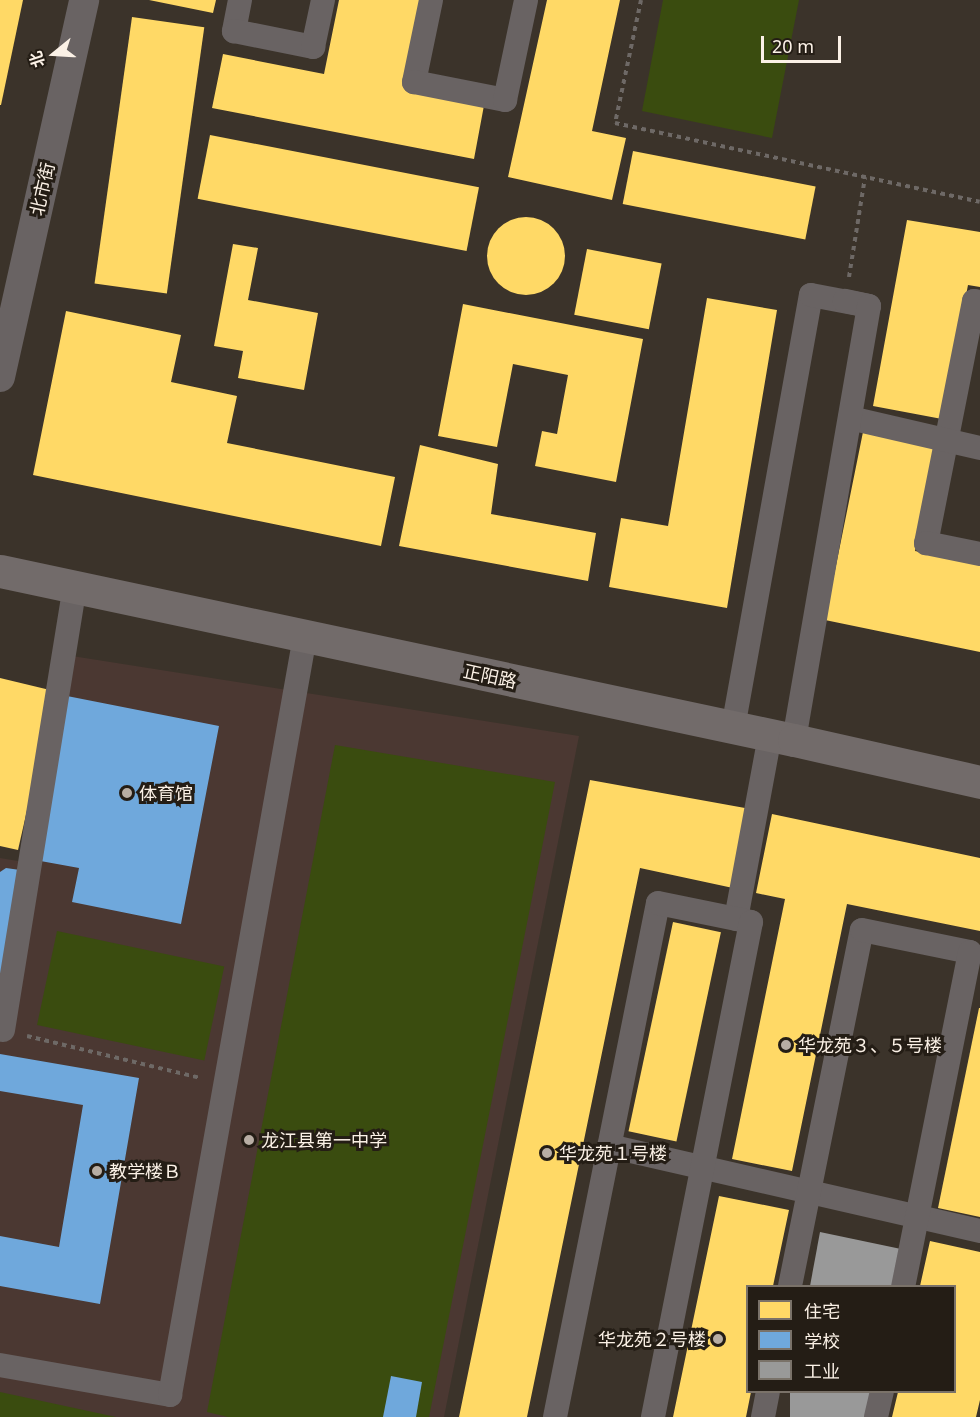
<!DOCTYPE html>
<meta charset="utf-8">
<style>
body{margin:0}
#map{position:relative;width:980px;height:1417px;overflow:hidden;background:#3b332a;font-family:"Noto Sans","Noto Sans SC",sans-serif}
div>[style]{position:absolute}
.education>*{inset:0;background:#4b3832}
.green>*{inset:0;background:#3a4c0f;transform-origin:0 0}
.homes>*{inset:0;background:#ffd966;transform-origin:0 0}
.round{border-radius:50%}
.schools>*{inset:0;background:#6fa8dc}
.industry>*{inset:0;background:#999;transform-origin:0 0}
.path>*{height:4px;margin-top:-2px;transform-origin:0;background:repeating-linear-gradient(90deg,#6e6966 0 4.5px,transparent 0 9px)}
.minor>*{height:24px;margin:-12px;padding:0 12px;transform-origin:12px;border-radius:12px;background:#696363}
.tertiary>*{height:30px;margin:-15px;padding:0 15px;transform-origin:15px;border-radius:15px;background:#696363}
.primary>*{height:33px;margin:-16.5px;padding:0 16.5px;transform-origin:16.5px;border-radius:16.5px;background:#726b6a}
.dots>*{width:16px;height:16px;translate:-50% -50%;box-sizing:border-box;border:3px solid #241d15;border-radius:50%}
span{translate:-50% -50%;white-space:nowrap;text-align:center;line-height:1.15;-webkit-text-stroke:6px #241d15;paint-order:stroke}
.street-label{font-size:18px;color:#fbf1e6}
.poi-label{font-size:18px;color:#fbf1e6}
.left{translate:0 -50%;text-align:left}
.right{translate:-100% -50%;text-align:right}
.legend{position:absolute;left:746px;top:1285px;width:210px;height:108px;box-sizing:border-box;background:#241d15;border:2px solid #7a7269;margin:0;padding:8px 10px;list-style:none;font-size:18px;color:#fbf1e6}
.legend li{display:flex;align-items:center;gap:12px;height:30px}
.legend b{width:30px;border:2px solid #7a7269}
.north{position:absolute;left:24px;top:24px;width:60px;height:60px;-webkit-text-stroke:4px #241d15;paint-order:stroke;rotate:252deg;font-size:16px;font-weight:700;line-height:24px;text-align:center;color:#fbf1e6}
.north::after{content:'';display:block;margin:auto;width:21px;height:27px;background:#fbf1e6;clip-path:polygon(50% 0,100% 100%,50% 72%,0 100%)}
.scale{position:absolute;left:761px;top:36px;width:80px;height:27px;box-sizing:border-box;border:3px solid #fbf1e6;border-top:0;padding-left:8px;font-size:18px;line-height:21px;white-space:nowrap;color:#fbf1e6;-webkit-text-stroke:4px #241d15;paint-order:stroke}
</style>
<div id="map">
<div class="education">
<i style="clip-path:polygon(72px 656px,579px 736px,444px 1417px,0 1417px,0 858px,30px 863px)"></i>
</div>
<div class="green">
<i style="clip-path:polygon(663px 0,799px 0,772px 138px,642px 111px)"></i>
<i style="clip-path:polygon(335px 745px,555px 782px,429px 1417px,228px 1417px,207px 1412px)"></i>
<i style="left:57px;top:931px;width:171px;height:96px;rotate:12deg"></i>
<i style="clip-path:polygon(0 1392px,116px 1417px,0 1417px)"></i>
</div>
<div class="homes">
<i style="clip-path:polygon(0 0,23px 0,1px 105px,0 105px)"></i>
<i style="clip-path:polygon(149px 0,216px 0,213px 13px)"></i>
<i style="clip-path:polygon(339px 0,421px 0,405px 85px,485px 100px,474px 159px,212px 108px,223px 54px,324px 74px)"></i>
<i style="clip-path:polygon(547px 0,620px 0,592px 131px,626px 138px,612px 200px,508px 177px)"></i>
<i style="left:132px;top:17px;width:73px;height:269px;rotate:8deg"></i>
<i style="left:210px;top:135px;width:274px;height:65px;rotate:11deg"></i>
<i style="left:633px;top:151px;width:186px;height:54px;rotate:11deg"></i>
<i class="round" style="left:487px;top:217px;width:78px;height:78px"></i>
<i style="clip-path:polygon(907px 220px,980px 232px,980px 287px,968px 285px,942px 419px,873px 406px)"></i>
<i style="clip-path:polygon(233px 244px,258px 248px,248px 300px,318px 313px,304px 390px,238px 378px,243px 351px,214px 346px)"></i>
<i style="left:587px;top:249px;width:76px;height:67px;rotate:11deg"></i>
<i style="clip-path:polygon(707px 298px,777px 310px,727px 608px,609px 587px,621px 518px,668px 526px)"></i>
<i style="clip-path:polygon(463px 304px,643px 339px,616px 482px,535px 466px,542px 431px,557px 434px,568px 375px,513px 364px,497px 447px,438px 436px)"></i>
<i style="clip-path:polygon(66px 311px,181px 335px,171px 382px,237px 396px,227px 443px,395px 477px,381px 546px,33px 475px)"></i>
<i style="clip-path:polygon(864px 427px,936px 442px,915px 551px,980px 564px,980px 652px,825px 620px)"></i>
<i style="clip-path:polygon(420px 445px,498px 464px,491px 514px,596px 533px,588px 581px,399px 546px)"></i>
<i style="clip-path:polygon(0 678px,54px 691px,18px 850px,0 846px)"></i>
<i style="clip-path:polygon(590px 780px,745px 808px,733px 888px,640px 868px,527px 1417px,459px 1417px)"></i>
<i style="clip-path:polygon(772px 814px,980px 858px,980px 931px,847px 904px,792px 1171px,732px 1159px,785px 899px,756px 893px)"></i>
<i style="left:673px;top:922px;width:49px;height:214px;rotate:12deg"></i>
<i style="clip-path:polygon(979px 1008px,980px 1008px,980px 1217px,938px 1208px)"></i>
<i style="clip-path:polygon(719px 1196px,789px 1210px,773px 1286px,748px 1286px,748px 1392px,751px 1392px,746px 1417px,673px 1417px)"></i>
<i style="clip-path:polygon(930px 1241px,980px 1252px,980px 1400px,976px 1417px,892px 1417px,898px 1392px,954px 1392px,954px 1286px,920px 1286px)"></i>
</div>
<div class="schools">
<i style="clip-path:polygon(67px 696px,219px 726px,181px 924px,72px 902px,79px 868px,35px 860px)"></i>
<i style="clip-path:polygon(6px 868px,20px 870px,0 980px,0 872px)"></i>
<i style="clip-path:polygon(0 1054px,139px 1078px,100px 1304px,0 1286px,0 1236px,59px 1247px,83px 1105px,0 1091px)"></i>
<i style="clip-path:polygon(391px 1376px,422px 1382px,416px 1417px,383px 1417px)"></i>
</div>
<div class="industry">
<i style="clip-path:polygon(820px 1232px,901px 1249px,893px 1286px,810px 1286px)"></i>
<i style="left:790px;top:1392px;width:82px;height:25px"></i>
</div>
<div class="path">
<i style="left:641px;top:0;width:126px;rotate:101.9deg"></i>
<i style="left:615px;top:123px;width:373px;rotate:12.2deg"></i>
<i style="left:849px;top:277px;width:101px;rotate:-80.9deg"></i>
<i style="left:27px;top:1036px;width:178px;rotate:13.6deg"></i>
</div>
<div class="minor">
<i style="left:240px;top:0;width:32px;rotate:101deg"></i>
<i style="left:234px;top:31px;width:81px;rotate:11.4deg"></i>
<i style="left:313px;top:47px;width:48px;rotate:-78deg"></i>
<i style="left:431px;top:0;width:84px;rotate:101.7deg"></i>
<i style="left:414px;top:82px;width:93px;rotate:11.2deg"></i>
<i style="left:505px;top:100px;width:102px;rotate:-78.1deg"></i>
<i style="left:980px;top:302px;width:6px;rotate:-171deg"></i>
<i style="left:974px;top:301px;width:247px;rotate:101.2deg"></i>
<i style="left:926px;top:543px;width:55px;rotate:11.5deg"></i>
<i style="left:850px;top:418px;width:133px;rotate:13deg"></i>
<i style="left:733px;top:728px;width:440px;rotate:-79.8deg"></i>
<i style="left:811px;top:295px;width:59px;rotate:10.7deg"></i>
<i style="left:869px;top:306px;width:25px;rotate:-168deg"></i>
<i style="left:794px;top:740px;width:440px;rotate:-80.2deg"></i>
<i style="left:736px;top:919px;width:187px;rotate:-79.5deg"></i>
<i style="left:3px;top:1030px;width:449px;rotate:-80.8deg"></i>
<i style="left:609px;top:1146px;width:381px;rotate:12.9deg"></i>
<i style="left:790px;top:1286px;width:363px;rotate:-78.6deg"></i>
<i style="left:862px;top:930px;width:110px;rotate:11.5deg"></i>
<i style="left:970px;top:952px;width:341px;rotate:101.3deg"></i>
<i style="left:0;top:1365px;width:173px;rotate:10deg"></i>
<i style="left:170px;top:1395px;width:771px;rotate:-79.91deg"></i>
<i style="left:555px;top:1417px;width:524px;rotate:-78.67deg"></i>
<i style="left:658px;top:903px;width:95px;rotate:11.5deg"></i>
<i style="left:751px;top:922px;width:505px;rotate:101.2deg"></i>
<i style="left:763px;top:1417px;width:25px;rotate:-79deg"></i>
<i style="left:876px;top:1417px;width:26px;rotate:-77deg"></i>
</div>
<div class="tertiary">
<i style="left:0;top:377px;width:386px;rotate:-77.4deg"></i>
</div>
<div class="primary">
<i style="left:0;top:571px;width:812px;rotate:12.02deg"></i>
<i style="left:794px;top:740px;width:191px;rotate:12.7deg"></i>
</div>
<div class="dots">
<i style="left:127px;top:793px;background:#b8aea4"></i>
<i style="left:786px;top:1045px;background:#b8aea4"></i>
<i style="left:249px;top:1140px;background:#b8aea4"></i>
<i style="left:547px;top:1153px;background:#b8aea4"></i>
<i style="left:97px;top:1171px;background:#b8aea4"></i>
<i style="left:718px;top:1339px;background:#b8aea4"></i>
</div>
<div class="street-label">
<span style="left:42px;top:189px;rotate:-77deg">北市街</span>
<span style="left:490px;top:676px;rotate:12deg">正阳路</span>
</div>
<div class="poi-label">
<span class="left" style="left:139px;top:793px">体育馆</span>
<span class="left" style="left:798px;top:1045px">华龙苑３、５号楼</span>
<span class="left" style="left:261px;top:1140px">龙江县第一中学</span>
<span class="left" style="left:559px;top:1153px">华龙苑１号楼</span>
<span class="left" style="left:109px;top:1171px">教学楼Ｂ</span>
<span class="right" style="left:706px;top:1339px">华龙苑２号楼</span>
</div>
<ul class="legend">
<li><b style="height:16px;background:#ffd966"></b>住宅</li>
<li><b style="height:16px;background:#6fa8dc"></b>学校</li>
<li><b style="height:16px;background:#999"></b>工业</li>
</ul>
<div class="north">北</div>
<div class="scale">20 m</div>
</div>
